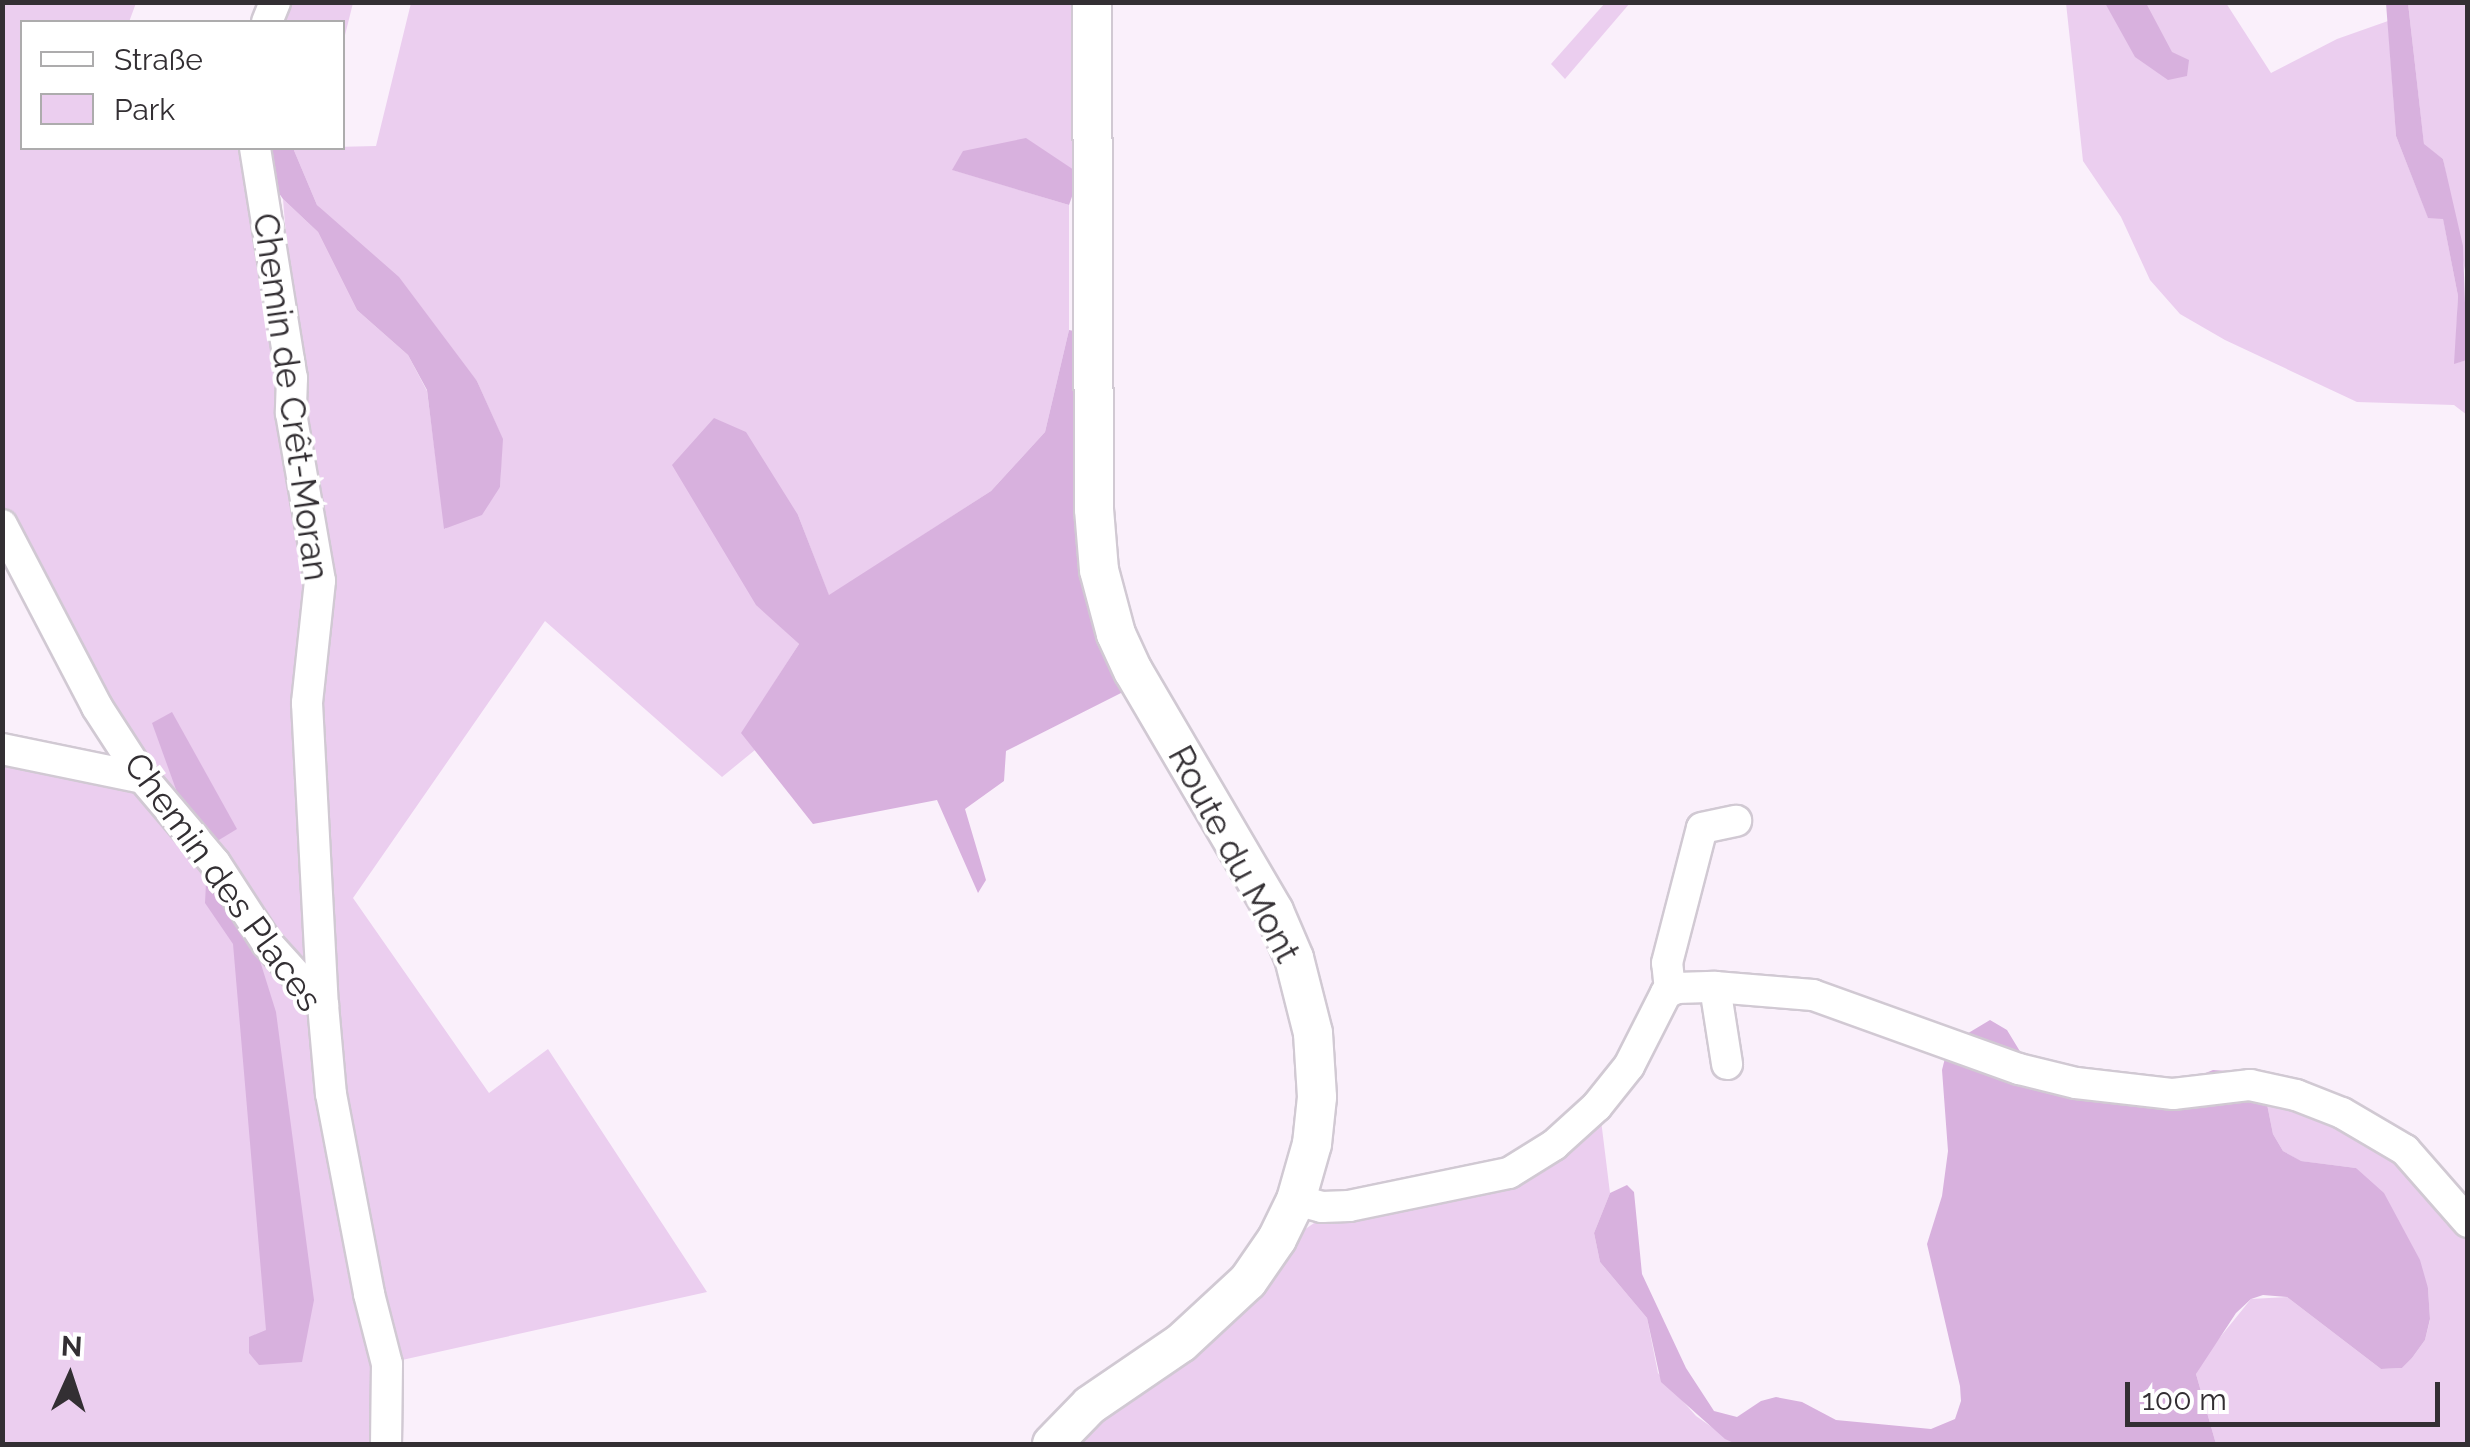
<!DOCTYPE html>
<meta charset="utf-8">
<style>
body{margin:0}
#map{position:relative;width:2470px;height:1447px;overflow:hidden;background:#faf0fb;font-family:Raleway,sans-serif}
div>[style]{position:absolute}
.green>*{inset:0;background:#ebceef}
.forest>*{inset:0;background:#d8b1de}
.roads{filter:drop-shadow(2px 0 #d1c9d3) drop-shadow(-2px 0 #d1c9d3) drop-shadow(0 2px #d1c9d3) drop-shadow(0 -2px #d1c9d3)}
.minor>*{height:30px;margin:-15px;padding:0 15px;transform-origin:15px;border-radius:15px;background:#fff}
.major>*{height:38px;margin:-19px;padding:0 19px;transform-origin:19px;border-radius:19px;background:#fff}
span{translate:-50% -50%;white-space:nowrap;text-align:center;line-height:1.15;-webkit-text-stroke:8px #fff;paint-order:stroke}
.street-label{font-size:35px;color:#332f33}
.frame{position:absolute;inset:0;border:5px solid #332f33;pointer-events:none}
.legend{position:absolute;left:20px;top:20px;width:325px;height:130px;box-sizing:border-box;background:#fff;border:2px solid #adacad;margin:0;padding:12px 18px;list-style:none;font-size:30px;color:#332f33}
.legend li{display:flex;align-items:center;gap:20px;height:50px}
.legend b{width:50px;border:2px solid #adacad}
.north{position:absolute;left:20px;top:1327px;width:100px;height:100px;-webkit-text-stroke:8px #fff;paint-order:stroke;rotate:3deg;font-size:28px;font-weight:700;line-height:40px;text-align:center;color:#332f33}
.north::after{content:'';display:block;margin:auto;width:35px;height:45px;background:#332f33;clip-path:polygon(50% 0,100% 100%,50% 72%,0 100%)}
.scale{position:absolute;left:2125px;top:1382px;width:315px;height:45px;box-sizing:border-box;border:5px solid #332f33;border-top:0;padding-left:12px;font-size:30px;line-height:35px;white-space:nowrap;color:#332f33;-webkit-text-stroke:8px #fff;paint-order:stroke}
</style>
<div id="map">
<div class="green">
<i style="clip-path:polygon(3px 3px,136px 3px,129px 22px,170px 22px,22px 22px,22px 148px,243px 148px,309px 525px,315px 985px,144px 767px,3px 511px)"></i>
<i style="clip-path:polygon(283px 3px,353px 3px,343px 43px,342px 22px,277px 22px)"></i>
<i style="clip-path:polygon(411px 3px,1079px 3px,1080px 174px,953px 170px,1069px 205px,1069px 330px,1045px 432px,991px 491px,829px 596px,798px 515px,756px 604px,799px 644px,742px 733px,755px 750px,722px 777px,545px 621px,353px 898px,489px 1093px,548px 1049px,707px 1292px,393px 1362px,341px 1094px,317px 706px,335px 576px,299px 393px,283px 199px,318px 232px,357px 310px,408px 355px,427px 391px,445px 529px,500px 487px,502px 438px,477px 381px,317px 205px,293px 148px,376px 146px)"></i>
<i style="clip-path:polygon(1605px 3px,1630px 3px,1565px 79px,1551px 64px)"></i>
<i style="clip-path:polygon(2066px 3px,2226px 3px,2271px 73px,2337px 39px,2388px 21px,2396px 136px,2428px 217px,2443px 218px,2458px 296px,2455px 363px,2467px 360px,2467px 415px,2454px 405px,2357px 402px,2225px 340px,2180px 314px,2150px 280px,2121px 217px,2083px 161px)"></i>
<i style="clip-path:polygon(2408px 3px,2467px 3px,2467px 281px,2443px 159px,2424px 145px)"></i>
<i style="clip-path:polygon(3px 761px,129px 779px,315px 1008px,381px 1366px,380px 1444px,3px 1444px)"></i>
<i style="clip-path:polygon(2266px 1099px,2379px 1139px,2467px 1230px,2467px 1444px,2216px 1444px,2196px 1374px,2200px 1362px,2251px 1299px,2287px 1297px,2381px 1369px,2402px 1368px,2412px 1358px,2425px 1340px,2430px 1320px,2428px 1288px,2356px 1168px,2300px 1161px,2283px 1151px,2273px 1134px)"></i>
<i style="clip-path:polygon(1600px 1112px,1610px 1193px,1594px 1233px,1600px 1262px,1647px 1318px,1658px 1373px,1696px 1416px,1736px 1444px,1080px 1444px,1107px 1414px,1186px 1362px,1254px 1304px,1301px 1232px,1320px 1219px,1505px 1180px)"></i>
</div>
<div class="forest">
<i style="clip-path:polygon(2105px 3px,2146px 3px,2172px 52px,2189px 60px,2187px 76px,2168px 80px,2135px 57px)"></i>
<i style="clip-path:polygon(2386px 3px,2408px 3px,2424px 144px,2443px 159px,2463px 246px,2467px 360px,2454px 364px,2458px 296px,2443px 219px,2428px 218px,2396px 136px)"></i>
<i style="clip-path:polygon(1026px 138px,1080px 174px,1069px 205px,952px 170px,963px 151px)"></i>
<i style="clip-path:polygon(266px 148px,293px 148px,317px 205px,399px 277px,477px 381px,503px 439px,500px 487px,482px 515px,444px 529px,427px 390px,408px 355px,357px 310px,318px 232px,283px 199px,267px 176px)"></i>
<i style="clip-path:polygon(1069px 330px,1079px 332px,1095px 611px,1123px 692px,1006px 751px,1004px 781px,965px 809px,986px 880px,978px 893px,937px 800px,813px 824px,741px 733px,799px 644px,756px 605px,672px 465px,714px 418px,746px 432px,798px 515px,829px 595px,991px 491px,1045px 432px)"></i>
<i style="clip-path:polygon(172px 712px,237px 829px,214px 843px,178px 795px,152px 723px)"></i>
<i style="clip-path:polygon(207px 862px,250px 929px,276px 1012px,314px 1300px,302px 1362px,259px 1365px,249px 1353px,249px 1337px,266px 1330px,233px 944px,205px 903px)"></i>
<i style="clip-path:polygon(1990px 1020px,2007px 1030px,2024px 1058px,2047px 1066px,2183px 1082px,2213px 1070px,2245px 1072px,2266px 1099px,2273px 1134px,2283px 1151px,2301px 1161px,2356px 1168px,2384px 1193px,2420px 1260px,2428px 1288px,2430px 1319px,2425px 1340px,2412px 1358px,2402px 1368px,2381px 1369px,2287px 1297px,2263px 1295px,2251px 1299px,2236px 1313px,2196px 1374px,2216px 1444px,1736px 1444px,1725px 1439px,1661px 1382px,1647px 1318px,1600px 1262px,1594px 1233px,1610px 1193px,1627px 1185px,1634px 1192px,1642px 1274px,1686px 1368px,1714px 1411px,1737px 1417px,1761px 1401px,1776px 1397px,1802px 1402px,1836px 1420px,1931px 1429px,1955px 1419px,1961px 1401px,1960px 1386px,1927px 1244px,1942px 1196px,1948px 1151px,1942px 1070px,1945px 1058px,1960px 1038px)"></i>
</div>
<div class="roads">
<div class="minor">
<i style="left:267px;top:22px;width:22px;rotate:-68deg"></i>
<i style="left:255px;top:148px;width:233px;rotate:80.9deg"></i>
<i style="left:292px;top:378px;width:35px;rotate:92deg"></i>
<i style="left:291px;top:413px;width:170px;rotate:80.2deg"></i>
<i style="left:320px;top:581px;width:123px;rotate:96.1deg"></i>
<i style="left:307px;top:703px;width:302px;rotate:87deg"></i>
<i style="left:2px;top:525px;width:205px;rotate:62.4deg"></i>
<i style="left:97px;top:707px;width:85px;rotate:57.1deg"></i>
<i style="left:143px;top:778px;width:111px;rotate:49.7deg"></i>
<i style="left:215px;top:863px;width:95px;rotate:57deg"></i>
<i style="left:267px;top:943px;width:84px;rotate:47.9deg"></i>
<i style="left:323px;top:1005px;width:89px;rotate:84.9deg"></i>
<i style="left:331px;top:1094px;width:204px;rotate:79.2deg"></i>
<i style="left:369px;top:1294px;width:72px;rotate:75.6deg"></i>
<i style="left:387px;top:1364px;width:80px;rotate:90.7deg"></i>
<i style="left:2px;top:749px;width:144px;rotate:11.6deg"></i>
<i style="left:1715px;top:987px;width:78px;rotate:81.1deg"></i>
<i style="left:1670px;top:990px;width:27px;rotate:-96deg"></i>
<i style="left:1667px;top:963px;width:139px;rotate:-75.5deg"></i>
<i style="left:1702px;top:828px;width:35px;rotate:-12deg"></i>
<i style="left:1296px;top:1200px;width:27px;rotate:15deg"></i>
<i style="left:1322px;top:1207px;width:27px;rotate:-2deg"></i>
<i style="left:1349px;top:1206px;width:163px;rotate:-11.7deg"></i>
<i style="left:1509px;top:1173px;width:53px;rotate:-31.9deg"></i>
<i style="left:1554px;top:1145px;width:58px;rotate:-42.2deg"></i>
<i style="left:1597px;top:1106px;width:51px;rotate:-51.3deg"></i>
<i style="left:1629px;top:1066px;width:82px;rotate:-63.1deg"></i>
<i style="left:1666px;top:993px;width:12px;rotate:-24deg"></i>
<i style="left:1677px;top:988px;width:38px;rotate:-2deg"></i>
<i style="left:1715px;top:987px;width:98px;rotate:4.7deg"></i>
<i style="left:1813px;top:995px;width:219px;rotate:19.8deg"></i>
<i style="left:2019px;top:1069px;width:59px;rotate:13.8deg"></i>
<i style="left:2076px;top:1083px;width:98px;rotate:6.5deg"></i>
<i style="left:2173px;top:1094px;width:78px;rotate:-6.7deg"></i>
<i style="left:2250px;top:1085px;width:47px;rotate:12.3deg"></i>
<i style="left:2296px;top:1095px;width:49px;rotate:21.4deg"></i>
<i style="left:2342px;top:1113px;width:73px;rotate:30.4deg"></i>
<i style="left:2405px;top:1150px;width:96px;rotate:48.8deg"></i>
</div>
<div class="major">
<i style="left:1052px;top:1444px;width:54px;rotate:-45.7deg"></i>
<i style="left:1090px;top:1405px;width:110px;rotate:-34.3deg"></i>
<i style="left:1181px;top:1343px;width:91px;rotate:-42.8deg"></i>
<i style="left:1248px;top:1281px;width:51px;rotate:-55.4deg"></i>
<i style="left:1277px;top:1239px;width:43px;rotate:-64deg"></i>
<i style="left:1296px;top:1200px;width:58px;rotate:-74.1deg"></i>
<i style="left:1312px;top:1144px;width:47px;rotate:-83.9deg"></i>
<i style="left:1317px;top:1097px;width:64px;rotate:-93.6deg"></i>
<i style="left:1313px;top:1033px;width:77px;rotate:-104.2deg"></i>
<i style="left:1294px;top:958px;width:51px;rotate:-113.1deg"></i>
<i style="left:1274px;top:911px;width:278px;rotate:-120.4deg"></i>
<i style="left:1133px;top:671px;width:41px;rotate:-114.7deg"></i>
<i style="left:1116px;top:634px;width:66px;rotate:-104.9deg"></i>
<i style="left:1099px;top:570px;width:61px;rotate:-94.7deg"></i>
<i style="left:1094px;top:509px;width:507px;rotate:-90.23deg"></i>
</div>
</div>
<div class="street-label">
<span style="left:291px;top:397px;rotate:82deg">Chemin de Crêt-Moran</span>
<span style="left:1234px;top:854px;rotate:62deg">Route du Mont</span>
<span style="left:223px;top:882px;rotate:54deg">Chemin des Places</span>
</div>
<div class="frame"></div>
<ul class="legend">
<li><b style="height:12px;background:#fff"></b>Straße</li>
<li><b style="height:28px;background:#ebceef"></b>Park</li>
</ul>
<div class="north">N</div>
<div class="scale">100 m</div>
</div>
